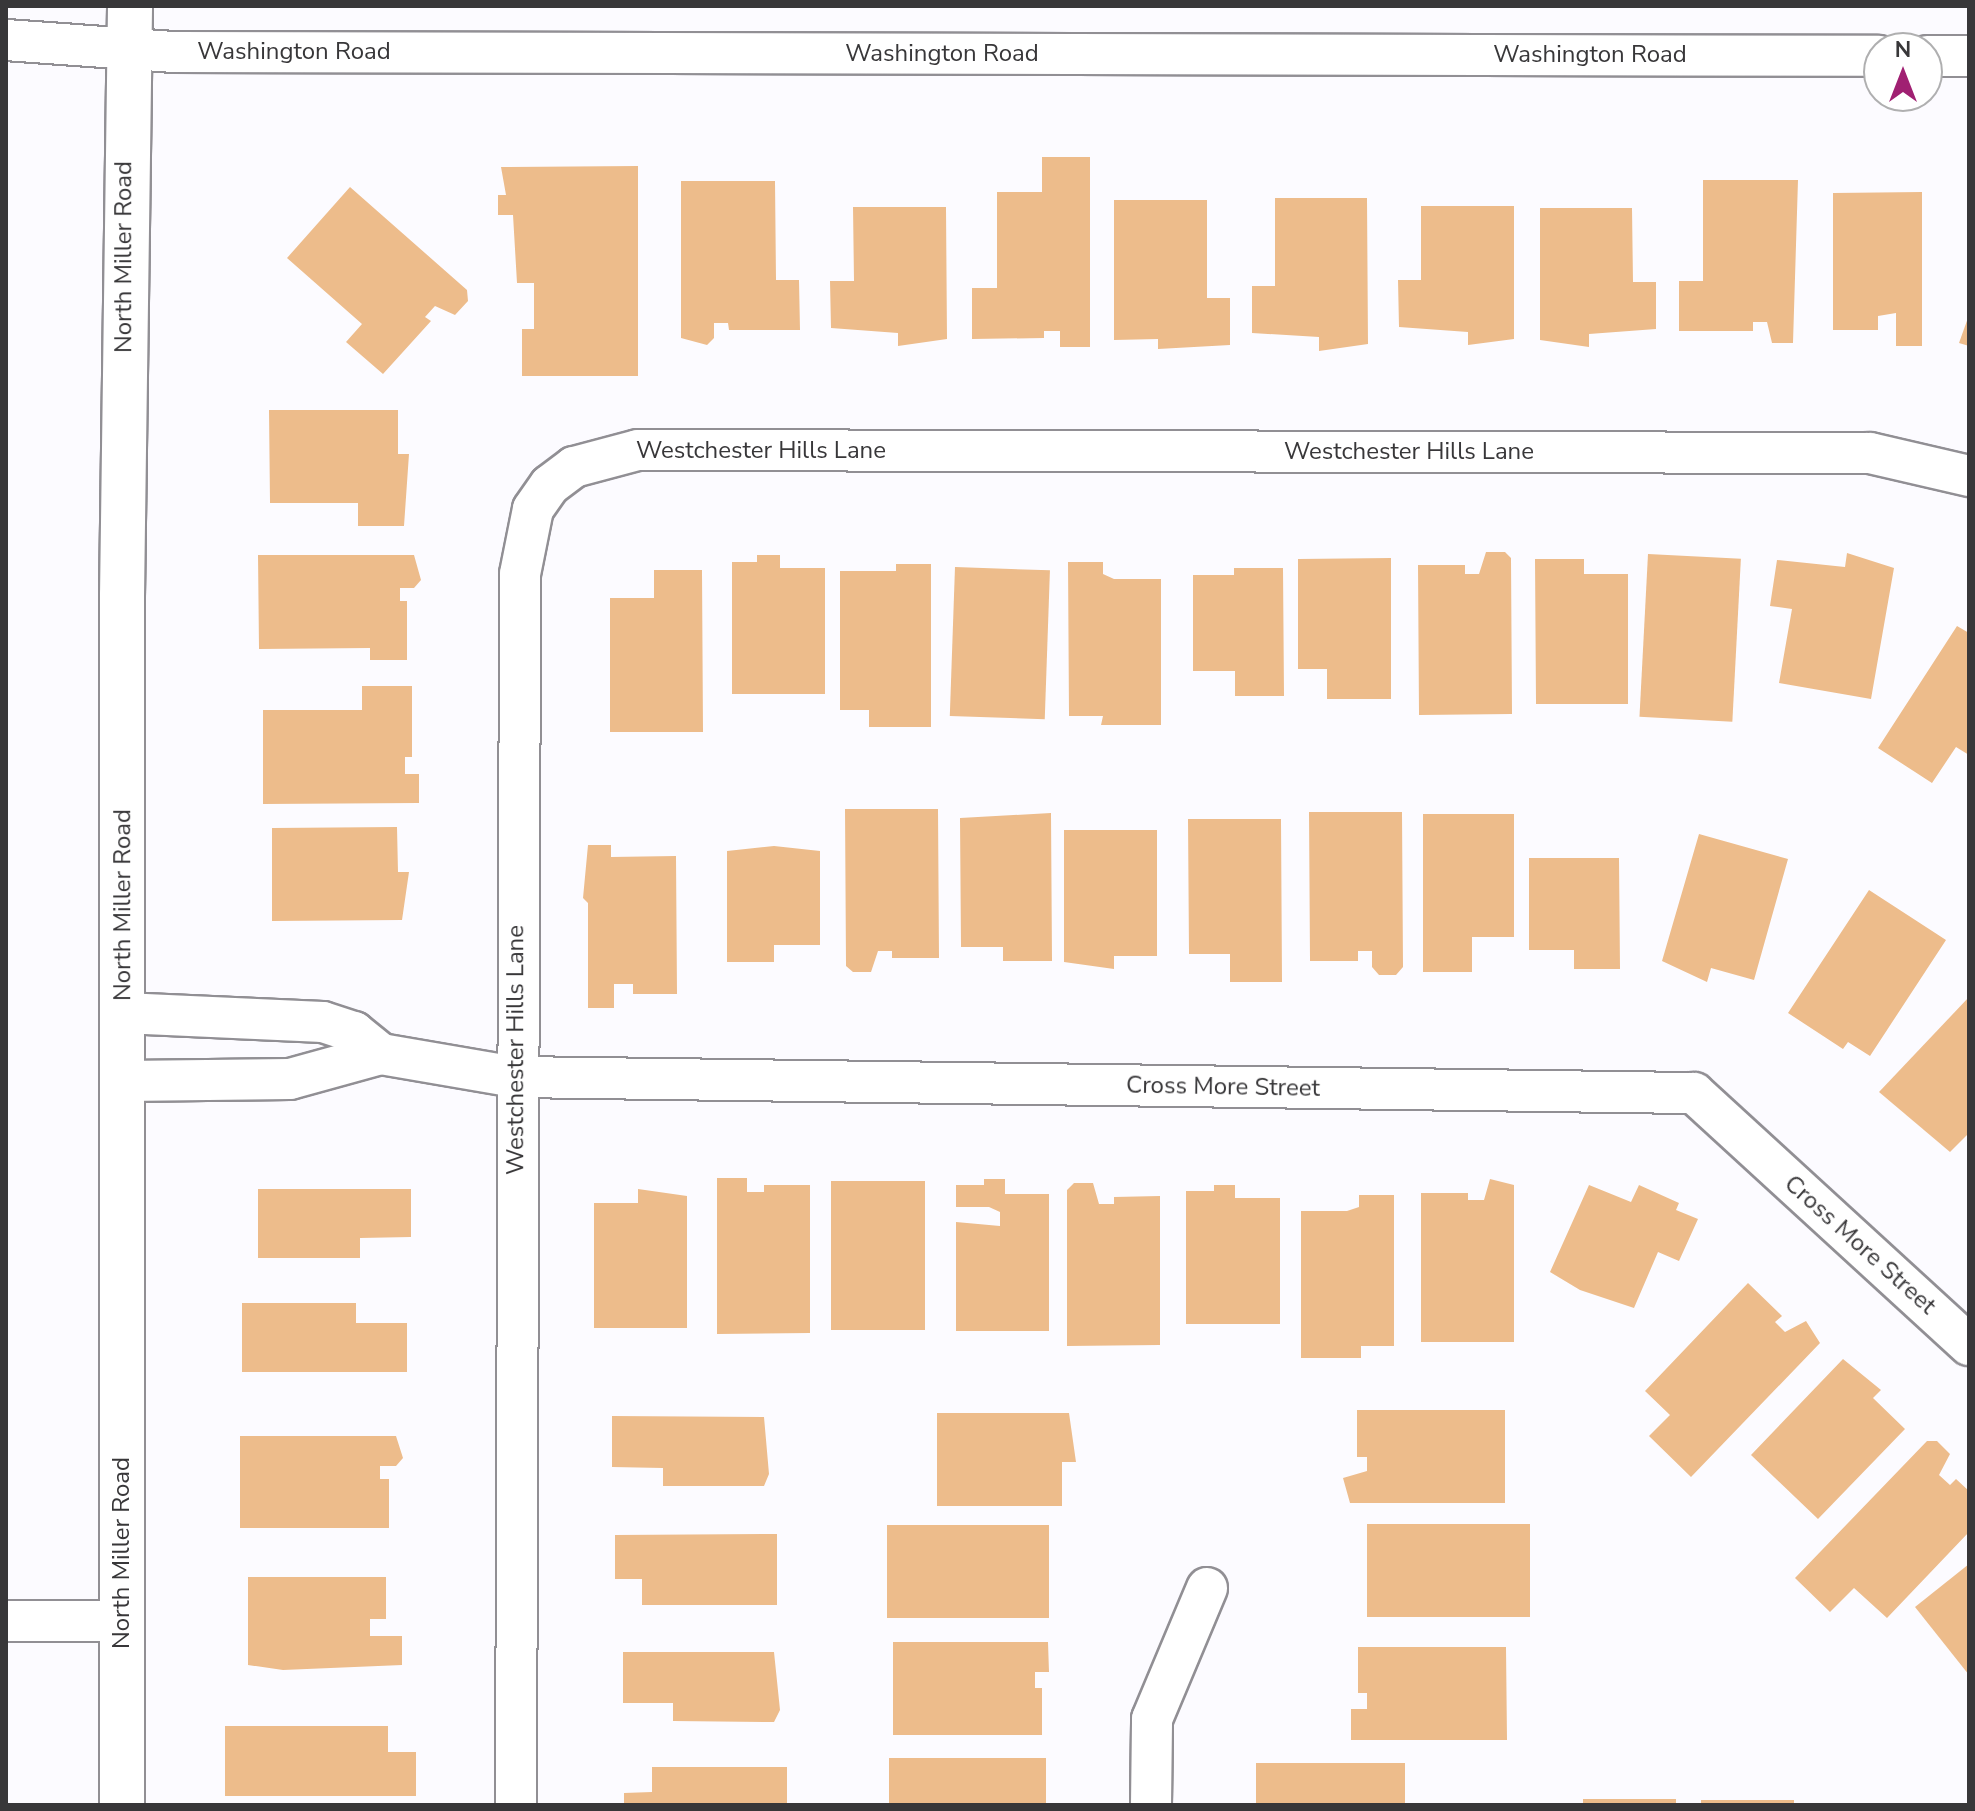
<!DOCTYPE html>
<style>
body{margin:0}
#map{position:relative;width:1975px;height:1811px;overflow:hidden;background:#fcfbff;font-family:"Nunito Sans",sans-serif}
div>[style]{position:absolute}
.building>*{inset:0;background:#edbc8b;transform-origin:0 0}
.roads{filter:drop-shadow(2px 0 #918f94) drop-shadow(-2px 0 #918f94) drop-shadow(0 2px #918f94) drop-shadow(0 -2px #918f94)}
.street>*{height:40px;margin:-20px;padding:0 20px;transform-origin:20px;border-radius:20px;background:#fff}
.secondary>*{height:44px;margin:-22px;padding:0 22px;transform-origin:22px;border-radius:22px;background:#fff}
span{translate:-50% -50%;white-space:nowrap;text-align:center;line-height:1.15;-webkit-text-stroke:6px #fff;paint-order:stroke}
.street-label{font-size:24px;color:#383739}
.frame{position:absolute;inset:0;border:8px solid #383739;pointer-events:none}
.north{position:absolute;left:1863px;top:32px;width:80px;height:80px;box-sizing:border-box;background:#fff;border:2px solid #afafb0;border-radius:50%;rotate:0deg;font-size:22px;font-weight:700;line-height:32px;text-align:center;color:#383739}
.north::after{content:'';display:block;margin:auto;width:28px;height:36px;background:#a02072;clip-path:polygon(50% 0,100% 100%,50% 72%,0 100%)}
</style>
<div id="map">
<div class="building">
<i style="clip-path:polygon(1042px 157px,1090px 157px,1090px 347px,1060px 347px,1060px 331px,1044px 331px,1044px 338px,972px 339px,972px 288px,997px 288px,997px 192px,1042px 192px)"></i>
<i style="clip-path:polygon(638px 166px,638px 376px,522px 376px,522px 329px,534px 329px,534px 283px,517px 283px,513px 215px,498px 215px,498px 195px,506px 195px,501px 167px)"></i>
<i style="clip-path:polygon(1703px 180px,1798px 180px,1793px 343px,1772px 343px,1767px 322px,1753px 322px,1753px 331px,1679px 331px,1679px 281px,1703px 281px)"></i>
<i style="clip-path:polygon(681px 181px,775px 181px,776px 280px,799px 280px,800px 330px,729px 330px,728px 323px,714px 323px,714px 338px,707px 345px,681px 338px)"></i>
<i style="clip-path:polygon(350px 187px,467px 290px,468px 301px,455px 315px,435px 306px,425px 317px,431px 321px,383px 374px,346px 342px,362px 324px,287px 258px)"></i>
<i style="clip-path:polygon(1922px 192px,1922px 346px,1896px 346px,1896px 313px,1878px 316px,1878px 330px,1833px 330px,1833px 193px)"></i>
<i style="clip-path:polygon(1275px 198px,1367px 198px,1368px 344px,1319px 351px,1319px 337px,1252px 333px,1252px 286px,1275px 286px)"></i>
<i style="clip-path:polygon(1114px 200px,1207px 200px,1207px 298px,1230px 298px,1230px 345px,1158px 349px,1158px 339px,1114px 340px)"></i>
<i style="clip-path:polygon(1421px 206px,1514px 206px,1514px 339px,1468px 345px,1468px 332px,1399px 327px,1398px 280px,1421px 280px)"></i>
<i style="clip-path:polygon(853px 207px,946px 207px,947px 339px,898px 346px,898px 333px,831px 328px,830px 281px,854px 281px)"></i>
<i style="clip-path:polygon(1540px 208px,1632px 208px,1633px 282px,1656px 282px,1656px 329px,1589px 334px,1589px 347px,1540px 340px)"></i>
<i style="clip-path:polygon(1969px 315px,1969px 346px,1959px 343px)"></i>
<i style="clip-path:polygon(269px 410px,398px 410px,398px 454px,409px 454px,404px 526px,358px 526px,358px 503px,270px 503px)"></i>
<i style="clip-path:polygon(1486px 552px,1505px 552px,1511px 558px,1512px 714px,1419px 715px,1418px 565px,1465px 565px,1465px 574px,1479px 574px)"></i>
<i style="clip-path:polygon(1847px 553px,1894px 568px,1871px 699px,1779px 683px,1792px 609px,1770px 606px,1777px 560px,1845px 567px)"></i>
<i style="left:1648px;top:554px;width:93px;height:163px;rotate:3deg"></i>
<i style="clip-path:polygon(258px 555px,414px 555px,421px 580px,414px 588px,400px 588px,400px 601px,407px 601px,407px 660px,370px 660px,370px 648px,259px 649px)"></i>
<i style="clip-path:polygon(757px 555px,780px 555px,780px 568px,825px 568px,825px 694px,732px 694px,732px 562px,757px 562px)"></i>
<i style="clip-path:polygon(1391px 558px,1391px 699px,1327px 699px,1327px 669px,1298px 669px,1298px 559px)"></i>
<i style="clip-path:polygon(1535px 559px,1584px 559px,1584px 574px,1628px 574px,1628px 704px,1536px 704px)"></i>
<i style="clip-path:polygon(1068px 562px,1103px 562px,1103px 574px,1114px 579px,1161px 579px,1161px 725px,1101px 725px,1103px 716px,1069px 716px)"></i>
<i style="clip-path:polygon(896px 564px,931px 564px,931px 727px,869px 727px,869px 710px,840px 710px,840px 571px,896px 571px)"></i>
<i style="left:955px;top:567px;width:95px;height:149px;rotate:2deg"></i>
<i style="clip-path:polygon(1234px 568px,1283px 568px,1284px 696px,1235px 696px,1235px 671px,1193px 671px,1193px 575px,1234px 575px)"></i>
<i style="clip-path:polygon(654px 570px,702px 570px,703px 732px,610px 732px,610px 598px,654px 598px)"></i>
<i style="clip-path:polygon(1957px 626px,1969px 633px,1969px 755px,1956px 747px,1932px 783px,1878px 748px)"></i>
<i style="clip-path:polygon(362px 686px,412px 686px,412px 757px,405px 757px,405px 774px,419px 774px,419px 803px,263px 804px,263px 710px,362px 710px)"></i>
<i style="clip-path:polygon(845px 809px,938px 809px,939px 958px,892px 958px,892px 951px,878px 951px,871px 972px,853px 972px,846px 966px)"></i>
<i style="clip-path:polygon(1309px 812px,1402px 812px,1403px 967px,1396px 975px,1379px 975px,1372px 967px,1372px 951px,1358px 951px,1358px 961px,1310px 961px)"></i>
<i style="clip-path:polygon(1051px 813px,1052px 961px,1003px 961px,1003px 947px,961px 947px,960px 818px)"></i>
<i style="clip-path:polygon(1423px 814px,1514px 814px,1514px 937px,1472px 937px,1472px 972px,1423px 972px)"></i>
<i style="clip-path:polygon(1188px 819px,1281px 819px,1282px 982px,1230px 982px,1230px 954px,1189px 954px)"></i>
<i style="clip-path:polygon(397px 827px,398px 872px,409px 872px,402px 920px,272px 921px,272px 828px)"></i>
<i style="clip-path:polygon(1064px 830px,1157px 830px,1157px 956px,1114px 956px,1114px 969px,1064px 962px)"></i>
<i style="clip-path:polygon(1699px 834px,1788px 859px,1754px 980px,1711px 968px,1707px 982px,1662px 961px)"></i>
<i style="clip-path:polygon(588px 845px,611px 845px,611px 857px,676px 856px,677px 994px,633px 994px,633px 984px,614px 984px,614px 1008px,588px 1008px,588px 903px,583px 898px)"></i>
<i style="clip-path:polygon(774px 846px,820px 851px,820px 945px,774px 945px,774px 962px,727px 962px,727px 851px)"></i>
<i style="clip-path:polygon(1529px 858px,1619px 858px,1620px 969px,1574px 969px,1574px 950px,1529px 950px)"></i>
<i style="clip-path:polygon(1869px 890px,1946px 940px,1870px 1056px,1848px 1042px,1843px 1049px,1788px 1013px)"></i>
<i style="clip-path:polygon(1969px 997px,1969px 1133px,1950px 1152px,1879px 1092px)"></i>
<i style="clip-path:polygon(717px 1178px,747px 1178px,747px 1192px,764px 1192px,764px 1185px,810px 1185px,810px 1333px,717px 1334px)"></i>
<i style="clip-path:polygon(984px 1179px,1005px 1179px,1005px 1194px,1049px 1194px,1049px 1331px,956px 1331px,956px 1222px,1000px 1226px,1000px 1212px,989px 1207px,956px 1207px,956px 1185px,984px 1185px)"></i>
<i style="clip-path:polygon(1490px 1179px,1514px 1185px,1514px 1342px,1421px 1342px,1421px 1193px,1468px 1193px,1468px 1200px,1484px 1200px)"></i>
<i style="left:925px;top:1181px;width:149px;height:94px;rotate:90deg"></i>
<i style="clip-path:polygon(1074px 1183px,1093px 1183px,1099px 1204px,1114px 1204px,1114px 1197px,1160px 1196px,1160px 1345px,1067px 1346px,1067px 1190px)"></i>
<i style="clip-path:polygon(1214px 1185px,1235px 1185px,1235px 1198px,1280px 1198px,1280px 1324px,1186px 1324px,1186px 1191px,1214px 1191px)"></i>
<i style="clip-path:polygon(1589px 1185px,1631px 1202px,1639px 1185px,1679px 1203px,1676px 1210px,1698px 1219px,1679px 1261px,1658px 1252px,1634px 1308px,1580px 1290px,1550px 1272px)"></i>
<i style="clip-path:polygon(258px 1189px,411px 1189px,411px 1237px,360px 1238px,360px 1258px,258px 1258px)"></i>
<i style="clip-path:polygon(638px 1189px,687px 1196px,687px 1328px,594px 1328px,594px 1203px,638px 1203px)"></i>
<i style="clip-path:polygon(1359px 1195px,1394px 1195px,1394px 1346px,1361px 1346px,1361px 1358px,1301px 1358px,1301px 1211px,1347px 1211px,1359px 1207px)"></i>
<i style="clip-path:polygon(1748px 1283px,1782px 1316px,1775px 1322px,1785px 1332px,1806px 1321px,1820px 1343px,1691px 1477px,1649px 1436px,1670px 1415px,1645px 1391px)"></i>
<i style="clip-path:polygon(242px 1303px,356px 1303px,356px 1323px,407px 1323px,407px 1372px,242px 1372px)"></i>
<i style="clip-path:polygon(1843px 1359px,1881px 1390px,1873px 1398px,1905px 1429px,1818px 1519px,1751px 1455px)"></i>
<i style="clip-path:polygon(1357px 1410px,1505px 1410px,1505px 1503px,1350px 1503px,1343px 1478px,1367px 1471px,1367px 1457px,1357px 1457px)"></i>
<i style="clip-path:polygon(937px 1413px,1069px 1413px,1076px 1462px,1062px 1462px,1062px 1506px,937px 1506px)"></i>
<i style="clip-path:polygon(612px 1416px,764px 1417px,769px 1474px,764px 1486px,663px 1486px,663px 1468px,612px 1467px)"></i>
<i style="clip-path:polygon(240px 1436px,396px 1436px,403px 1458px,396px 1466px,380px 1466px,380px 1479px,389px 1479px,389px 1528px,240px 1528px)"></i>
<i style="clip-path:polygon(1927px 1441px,1937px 1441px,1950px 1454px,1939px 1475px,1950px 1485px,1956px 1479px,1969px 1491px,1969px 1532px,1887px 1618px,1854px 1588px,1830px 1612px,1795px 1578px)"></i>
<i style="left:1530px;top:1524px;width:93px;height:163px;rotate:90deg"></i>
<i style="left:887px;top:1525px;width:162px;height:93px"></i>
<i style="clip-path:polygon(777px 1534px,777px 1605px,642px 1605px,642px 1579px,615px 1579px,615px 1535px)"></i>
<i style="clip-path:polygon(1969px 1564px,1969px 1675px,1915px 1607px)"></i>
<i style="clip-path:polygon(248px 1577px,386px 1577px,386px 1619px,370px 1619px,370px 1636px,402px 1636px,402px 1665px,283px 1670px,248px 1665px)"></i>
<i style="clip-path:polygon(893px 1642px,1048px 1642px,1049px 1672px,1035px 1672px,1035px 1688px,1042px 1688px,1042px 1735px,893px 1735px)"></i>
<i style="clip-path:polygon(1358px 1647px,1506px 1647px,1507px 1740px,1351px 1740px,1351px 1709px,1367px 1709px,1367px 1693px,1358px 1693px)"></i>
<i style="clip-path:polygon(623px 1652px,774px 1652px,780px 1710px,774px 1722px,673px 1721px,673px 1703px,623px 1703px)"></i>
<i style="clip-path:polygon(225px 1726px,388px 1726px,388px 1752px,416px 1752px,416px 1796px,225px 1796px)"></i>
<i style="left:889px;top:1758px;width:157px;height:47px"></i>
<i style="left:1405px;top:1763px;width:42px;height:149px;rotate:90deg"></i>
<i style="clip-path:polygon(652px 1767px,787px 1767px,787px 1805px,624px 1805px,624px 1793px,652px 1792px)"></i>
<i style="left:1583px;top:1799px;width:93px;height:6px"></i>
<i style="left:1701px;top:1800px;width:93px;height:5px"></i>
</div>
<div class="roads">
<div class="street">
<i style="left:6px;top:40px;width:168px;rotate:4.1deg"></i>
<i style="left:174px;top:52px;width:1705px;rotate:0.13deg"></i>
<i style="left:1927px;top:56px;width:42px"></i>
<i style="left:123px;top:1013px;width:200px;rotate:2.6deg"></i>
<i style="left:323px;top:1022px;width:33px;rotate:18deg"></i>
<i style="left:354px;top:1032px;width:35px;rotate:39deg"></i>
<i style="left:125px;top:1081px;width:165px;rotate:-0.7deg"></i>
<i style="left:290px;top:1079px;width:94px;rotate:-15.4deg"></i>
<i style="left:381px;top:1054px;width:136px;rotate:9.7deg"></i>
<i style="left:515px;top:1077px;width:1179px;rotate:0.78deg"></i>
<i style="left:1694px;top:1093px;width:373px;rotate:42.5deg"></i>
<i style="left:6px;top:1621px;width:116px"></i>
<i style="left:516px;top:1805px;width:1231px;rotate:-89.81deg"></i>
<i style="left:520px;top:574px;width:66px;rotate:-78.7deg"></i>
<i style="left:533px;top:509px;width:29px;rotate:-55deg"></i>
<i style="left:550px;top:485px;width:30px;rotate:-37deg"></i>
<i style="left:574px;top:467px;width:66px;rotate:-14.9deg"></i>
<i style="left:638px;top:450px;width:1232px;rotate:0.14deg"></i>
<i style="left:1870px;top:453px;width:102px;rotate:13.1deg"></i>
<i style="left:1151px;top:1805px;width:86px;rotate:-89.3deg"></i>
<i style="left:1152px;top:1719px;width:142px;rotate:-67.2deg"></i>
</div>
<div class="secondary">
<i style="left:122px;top:1805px;width:1209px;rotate:-90deg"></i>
<i style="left:122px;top:596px;width:590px;rotate:-89.22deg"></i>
</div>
</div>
<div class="street-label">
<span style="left:294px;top:52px">Washington Road</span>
<span style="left:942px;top:54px">Washington Road</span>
<span style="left:1590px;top:55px">Washington Road</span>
<span style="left:124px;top:257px;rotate:-90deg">North Miller Road</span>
<span style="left:761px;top:451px">Westchester Hills Lane</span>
<span style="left:1409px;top:452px">Westchester Hills Lane</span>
<span style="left:123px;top:905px;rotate:-90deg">North Miller Road</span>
<span style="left:516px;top:1050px;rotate:-90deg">Westchester Hills Lane</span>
<span style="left:1223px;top:1087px;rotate:1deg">Cross More Street</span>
<span style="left:1860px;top:1245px;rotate:42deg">Cross More Street</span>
<span style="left:122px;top:1553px;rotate:-90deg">North Miller Road</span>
</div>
<div class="frame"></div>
<div class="north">N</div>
</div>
